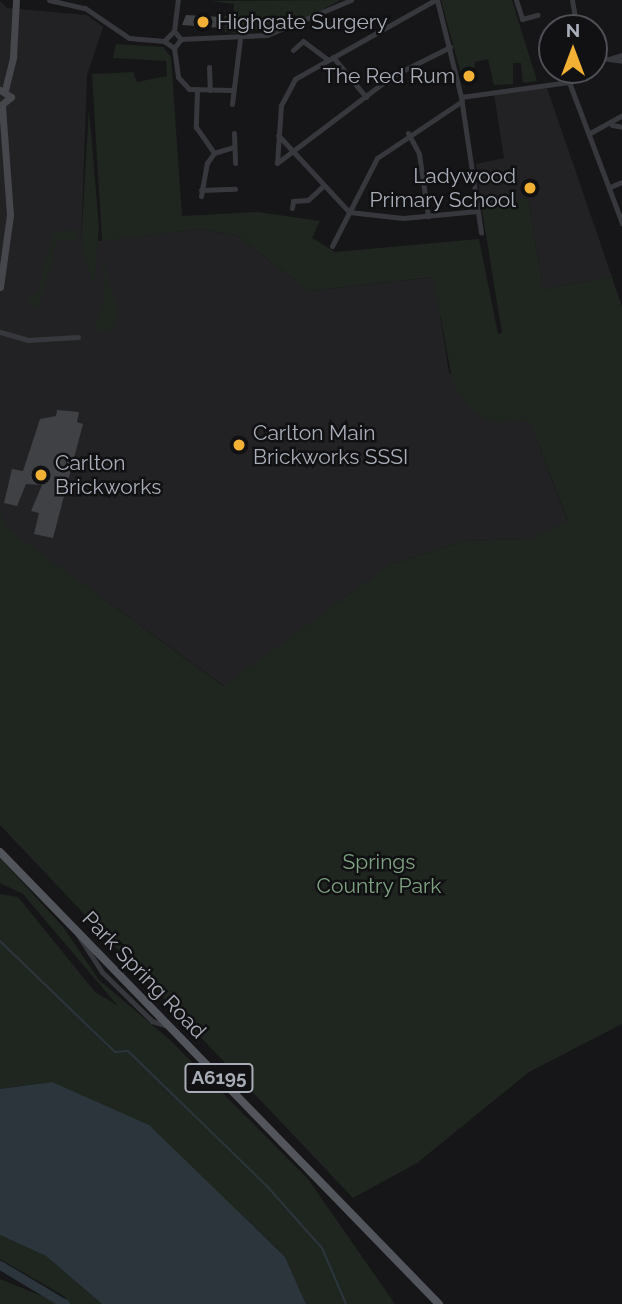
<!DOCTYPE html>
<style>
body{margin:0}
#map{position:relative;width:622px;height:1304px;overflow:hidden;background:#161618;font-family:Raleway,sans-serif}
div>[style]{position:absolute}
.built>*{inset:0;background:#222225}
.green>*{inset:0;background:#1e261f}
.water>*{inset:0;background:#2c353c}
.stream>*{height:2px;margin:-1px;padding:0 1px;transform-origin:1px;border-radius:1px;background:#2c353c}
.river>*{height:9px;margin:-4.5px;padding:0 4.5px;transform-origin:4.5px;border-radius:4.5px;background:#2c353c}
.building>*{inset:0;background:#404145}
.street>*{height:5px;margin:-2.5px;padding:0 2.5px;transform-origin:2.5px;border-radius:2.5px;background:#37383d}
.secondary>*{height:7px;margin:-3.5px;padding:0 3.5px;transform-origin:3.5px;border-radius:3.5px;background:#45474d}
.primary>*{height:8px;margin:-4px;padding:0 4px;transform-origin:4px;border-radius:4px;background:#53555c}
.dots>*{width:19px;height:19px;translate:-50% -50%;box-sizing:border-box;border:4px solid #111113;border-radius:50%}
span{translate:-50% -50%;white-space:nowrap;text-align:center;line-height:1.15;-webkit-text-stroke:5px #111113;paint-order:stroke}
.shield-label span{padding:2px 5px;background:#111113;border:2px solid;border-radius:5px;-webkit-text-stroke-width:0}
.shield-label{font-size:19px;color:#a8adb8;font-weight:700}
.poi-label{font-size:21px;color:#a8adb8}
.left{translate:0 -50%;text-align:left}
.right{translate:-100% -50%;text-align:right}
.park-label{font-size:21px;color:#7fa381}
.street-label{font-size:21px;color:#a8adb8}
.north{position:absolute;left:538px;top:14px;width:70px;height:70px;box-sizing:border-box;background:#111113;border:2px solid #4d4f55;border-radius:50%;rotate:0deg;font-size:19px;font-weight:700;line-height:28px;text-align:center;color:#a8adb8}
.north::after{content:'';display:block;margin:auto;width:24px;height:32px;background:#f2b134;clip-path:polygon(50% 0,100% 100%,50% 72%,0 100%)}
</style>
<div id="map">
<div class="built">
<i style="clip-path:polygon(0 1px,7px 8px,87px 15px,103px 27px,87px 75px,81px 243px,200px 229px,236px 235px,309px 291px,434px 277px,449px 373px,530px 422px,568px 522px,530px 539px,464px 541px,389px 565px,224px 686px,7px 529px,0 514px)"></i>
<i style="clip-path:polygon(547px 88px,612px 277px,543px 289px,528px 198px,481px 205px,476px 164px,504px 158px,494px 94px)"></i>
</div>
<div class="green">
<i style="clip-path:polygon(340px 0,313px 15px,245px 34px,225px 32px,224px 16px,234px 16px,234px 4px,210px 1px)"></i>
<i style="clip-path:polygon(441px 0,512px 0,537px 81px,523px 83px,521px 63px,513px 63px,513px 84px,494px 85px,488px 59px,475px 62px,474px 72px,461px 74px)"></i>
<i style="clip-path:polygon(116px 44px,163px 47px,171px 57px,182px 216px,258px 212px,320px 221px,312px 238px,335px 252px,479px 239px,498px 334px,502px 333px,481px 205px,528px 198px,543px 289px,612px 277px,622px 307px,622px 1024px,529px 1072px,417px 1163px,353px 1198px,0 825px,0 514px,8px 529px,223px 686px,389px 565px,464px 541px,530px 539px,568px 521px,530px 422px,493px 423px,473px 412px,453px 384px,433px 277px,309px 291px,236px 235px,200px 229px,102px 241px,92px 74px,133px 72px,137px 82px,167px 76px,166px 61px,113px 58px)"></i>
<i style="clip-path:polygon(89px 109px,99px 227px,94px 286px,81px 243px)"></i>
<i style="clip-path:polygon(77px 230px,77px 240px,58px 239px,39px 307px,28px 305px,30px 294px,37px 295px,53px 232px)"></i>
<i style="clip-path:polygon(102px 257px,119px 312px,113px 329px,99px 332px,94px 330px,105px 301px)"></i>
<i style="clip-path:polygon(0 858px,64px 928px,99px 980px,170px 1040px,308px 1179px,395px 1304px,306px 1304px,285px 1257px,52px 1082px,0 1089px,0 894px,18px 897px,95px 992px,118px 1006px,23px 894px,0 883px)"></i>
<i style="clip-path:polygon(0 1235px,46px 1256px,102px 1304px,69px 1304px,64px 1296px,0 1259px)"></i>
<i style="clip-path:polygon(0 1279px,59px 1303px,59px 1304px,0 1304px)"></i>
</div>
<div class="water">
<i style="clip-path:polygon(52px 1082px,149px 1125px,285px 1257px,306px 1304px,102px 1304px,46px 1256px,0 1235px,0 1089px)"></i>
</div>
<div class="stream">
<i style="left:0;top:941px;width:160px;rotate:44deg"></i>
<i style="left:115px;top:1052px;width:13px;rotate:-4deg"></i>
<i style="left:128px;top:1051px;width:192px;rotate:44.2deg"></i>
<i style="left:266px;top:1185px;width:84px;rotate:48.4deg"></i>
<i style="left:322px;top:1248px;width:61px;rotate:66.8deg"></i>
</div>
<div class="river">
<i style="left:0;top:1265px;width:76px;rotate:31deg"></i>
</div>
<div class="building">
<i style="clip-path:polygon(186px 15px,222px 17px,223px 28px,182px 25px)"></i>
<i style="clip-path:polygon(57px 410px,79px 412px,77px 422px,83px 424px,53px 538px,34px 534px,39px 513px,31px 511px,42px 485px,26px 484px,17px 506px,4px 503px,12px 469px,23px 471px,40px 419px,56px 416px)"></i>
</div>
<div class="street">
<i style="left:49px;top:0;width:37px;rotate:13deg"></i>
<i style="left:85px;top:8px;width:53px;rotate:34.3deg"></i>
<i style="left:129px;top:38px;width:35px;rotate:5deg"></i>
<i style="left:435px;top:0;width:161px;rotate:150.6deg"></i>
<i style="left:295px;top:79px;width:30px;rotate:118deg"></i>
<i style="left:281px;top:105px;width:58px;rotate:93.9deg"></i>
<i style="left:277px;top:163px;width:144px;rotate:-37.1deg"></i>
<i style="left:392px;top:76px;width:65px;rotate:-26.6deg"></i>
<i style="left:437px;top:0;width:100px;rotate:76.1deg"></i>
<i style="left:461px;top:97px;width:137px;rotate:81.6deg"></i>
<i style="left:516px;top:0;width:20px;rotate:72deg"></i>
<i style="left:522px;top:19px;width:16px;rotate:-15deg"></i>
<i style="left:572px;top:0;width:28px;rotate:80deg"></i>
<i style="left:174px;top:31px;width:31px;rotate:-83deg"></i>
<i style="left:181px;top:39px;width:11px;rotate:128deg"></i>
<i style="left:174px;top:48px;width:12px;rotate:-145deg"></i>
<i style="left:164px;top:41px;width:14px;rotate:-45deg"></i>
<i style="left:174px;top:31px;width:11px;rotate:49deg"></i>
<i style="left:181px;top:39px;width:86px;rotate:-2.7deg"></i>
<i style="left:267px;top:35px;width:91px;rotate:-22.6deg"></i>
<i style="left:174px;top:48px;width:29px;rotate:82deg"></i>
<i style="left:178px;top:77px;width:16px;rotate:47deg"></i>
<i style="left:189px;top:89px;width:42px;rotate:1.4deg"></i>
<i style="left:293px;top:50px;width:13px;rotate:-42deg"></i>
<i style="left:303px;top:41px;width:30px;rotate:37deg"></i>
<i style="left:333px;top:57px;width:52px;rotate:50.5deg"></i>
<i style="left:594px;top:57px;width:28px;rotate:8deg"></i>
<i style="left:612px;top:58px;width:10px;rotate:-17deg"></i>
<i style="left:209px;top:67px;width:23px;rotate:88deg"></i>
<i style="left:569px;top:82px;width:151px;rotate:69.4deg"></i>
<i style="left:197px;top:91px;width:36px;rotate:92deg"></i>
<i style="left:196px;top:127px;width:32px;rotate:55deg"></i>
<i style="left:461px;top:97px;width:109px;rotate:-7.9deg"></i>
<i style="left:569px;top:82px;width:13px;rotate:-67deg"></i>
<i style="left:232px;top:104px;width:65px;rotate:-83deg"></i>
<i style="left:612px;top:125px;width:10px;rotate:11deg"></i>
<i style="left:234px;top:133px;width:30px;rotate:88deg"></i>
<i style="left:408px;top:133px;width:24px;rotate:62deg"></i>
<i style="left:419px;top:154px;width:63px;rotate:81.7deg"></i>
<i style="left:590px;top:133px;width:37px;rotate:-29deg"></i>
<i style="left:278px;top:135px;width:105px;rotate:47.3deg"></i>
<i style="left:349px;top:212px;width:54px;rotate:6.3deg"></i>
<i style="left:403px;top:218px;width:75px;rotate:-5.3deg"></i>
<i style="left:610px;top:187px;width:13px;rotate:-23deg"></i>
<i style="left:201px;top:190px;width:34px;rotate:-2deg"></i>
<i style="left:201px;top:196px;width:34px;rotate:-80deg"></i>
<i style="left:207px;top:163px;width:12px;rotate:-55deg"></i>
<i style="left:214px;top:153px;width:21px;rotate:-17deg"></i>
<i style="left:292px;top:208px;width:7px;rotate:-82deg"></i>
<i style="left:293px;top:201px;width:15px;rotate:-4deg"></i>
<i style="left:308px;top:200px;width:21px;rotate:-43deg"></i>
<i style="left:332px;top:246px;width:99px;rotate:-62.9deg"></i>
<i style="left:377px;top:158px;width:102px;rotate:-33.8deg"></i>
<i style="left:0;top:332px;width:29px;rotate:16deg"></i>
<i style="left:28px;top:340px;width:50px;rotate:-3.4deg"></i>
<i style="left:78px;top:935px;width:44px;rotate:57deg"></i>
<i style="left:102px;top:972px;width:70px;rotate:44.4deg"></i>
<i style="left:152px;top:1021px;width:16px;rotate:18deg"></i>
</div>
<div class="secondary">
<i style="left:0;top:90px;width:13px;rotate:32deg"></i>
<i style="left:11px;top:97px;width:14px;rotate:141deg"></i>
<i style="left:5px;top:90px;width:34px;rotate:-76deg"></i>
<i style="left:13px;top:57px;width:57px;rotate:-87deg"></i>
<i style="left:0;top:287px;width:73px;rotate:-82.1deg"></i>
<i style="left:10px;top:215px;width:108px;rotate:-94.2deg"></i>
</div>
<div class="primary">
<i style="left:0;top:852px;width:630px;rotate:45.84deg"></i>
</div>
<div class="dots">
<i style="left:203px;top:22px;background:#f2b134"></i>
<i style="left:469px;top:76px;background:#f2b134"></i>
<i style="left:530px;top:188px;background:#f2b134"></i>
<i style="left:239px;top:445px;background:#f2b134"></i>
<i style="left:41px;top:475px;background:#f2b134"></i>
</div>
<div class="shield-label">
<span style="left:219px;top:1078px">A6195</span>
</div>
<div class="poi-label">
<span class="left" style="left:217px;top:22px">Highgate Surgery</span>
<span class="right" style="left:455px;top:76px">The Red Rum</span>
<span class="right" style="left:516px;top:188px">Ladywood<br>Primary School</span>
<span class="left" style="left:253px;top:445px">Carlton Main<br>Brickworks SSSI</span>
<span class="left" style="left:55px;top:475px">Carlton<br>Brickworks</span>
</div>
<div class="park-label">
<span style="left:379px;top:874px">Springs<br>Country Park</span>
</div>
<div class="street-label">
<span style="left:144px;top:975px;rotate:46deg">Park Spring Road</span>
</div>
<div class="north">N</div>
</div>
